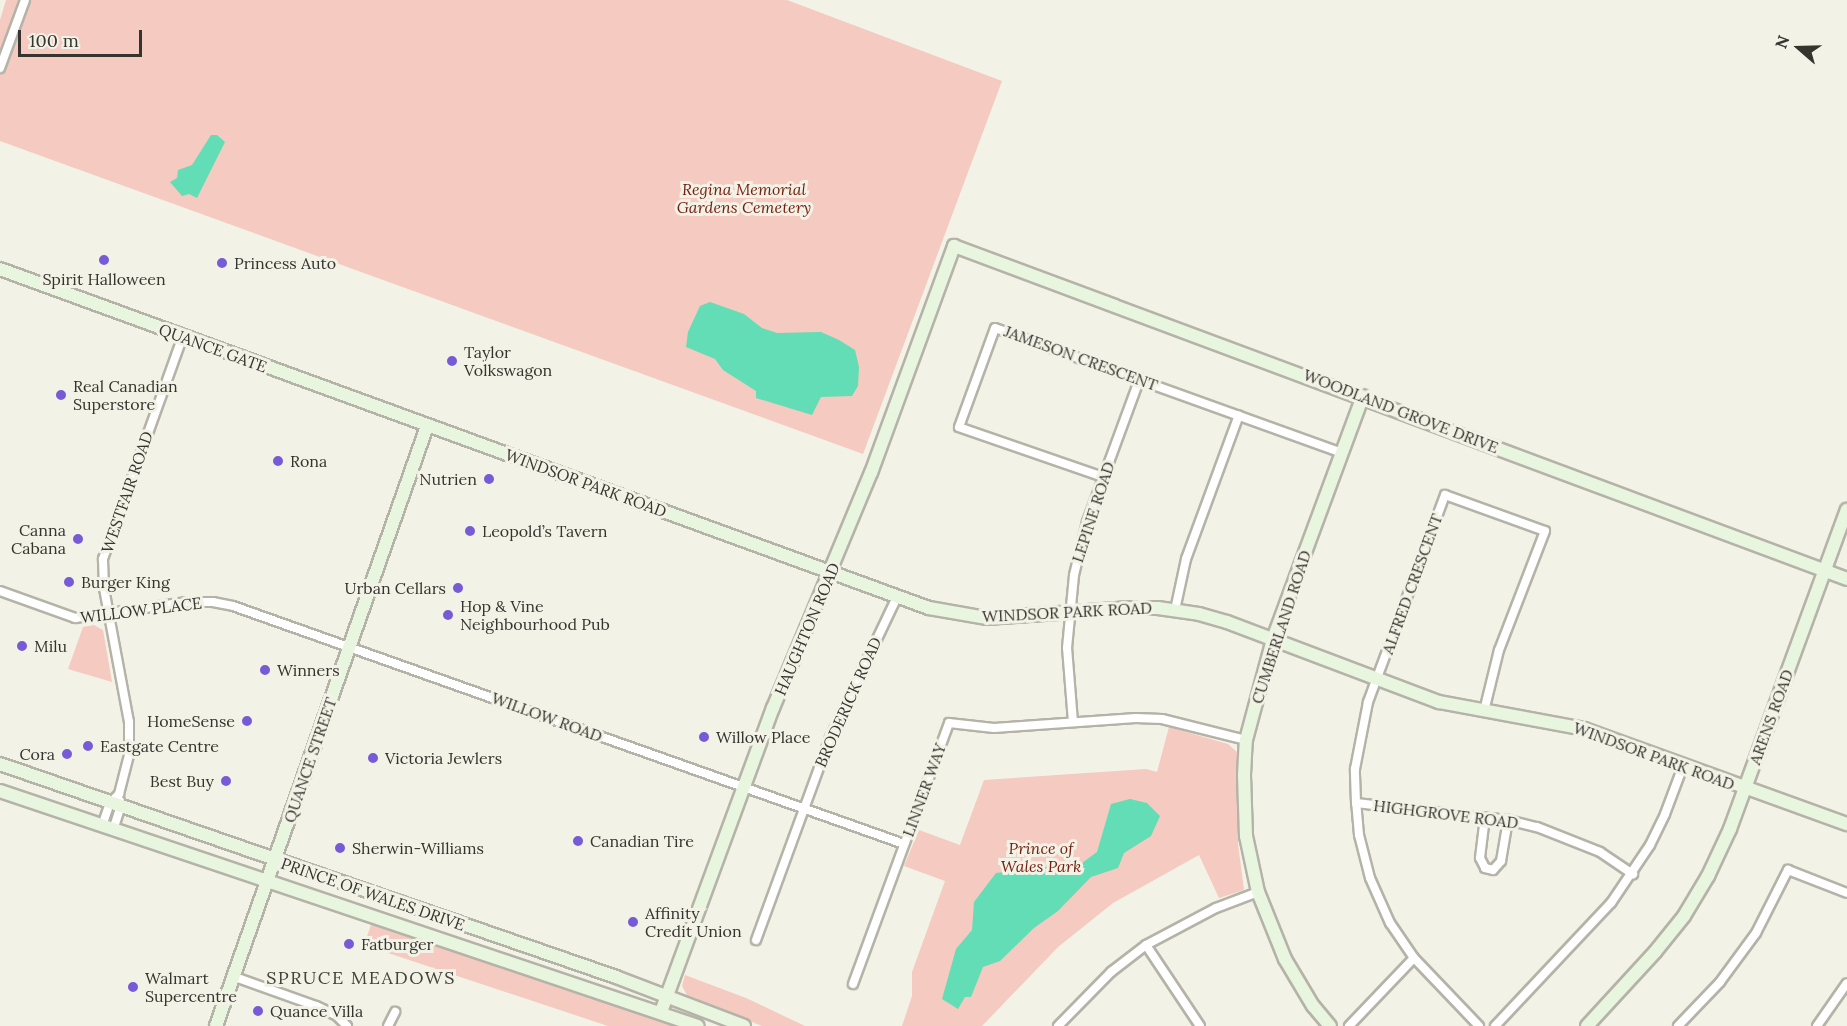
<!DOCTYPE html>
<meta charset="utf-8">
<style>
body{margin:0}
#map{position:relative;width:1847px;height:1026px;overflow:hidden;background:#f3f2e6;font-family:Lora,serif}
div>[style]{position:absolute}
.green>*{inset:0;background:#f4cac1}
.water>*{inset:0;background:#62ddb5}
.roads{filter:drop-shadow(2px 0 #b5b3a8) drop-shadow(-2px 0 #b5b3a8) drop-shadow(0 2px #b5b3a8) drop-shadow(0 -2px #b5b3a8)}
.street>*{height:8px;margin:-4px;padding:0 4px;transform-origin:4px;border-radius:4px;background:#fff}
.secondary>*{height:12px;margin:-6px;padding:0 6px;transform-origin:6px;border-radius:6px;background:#e8f6e0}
.dots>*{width:16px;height:16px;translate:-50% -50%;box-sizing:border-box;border:3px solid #f3f2e6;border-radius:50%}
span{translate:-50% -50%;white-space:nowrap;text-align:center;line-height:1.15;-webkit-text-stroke:6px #f3f2e6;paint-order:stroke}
.park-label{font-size:16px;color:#741c0d;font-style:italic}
.poi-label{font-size:16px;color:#35342f}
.left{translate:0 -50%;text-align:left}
.right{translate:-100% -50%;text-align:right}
.street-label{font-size:16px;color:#35342f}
.neighbourhood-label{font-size:18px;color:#45433a;letter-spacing:1.5px}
.north{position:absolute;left:1769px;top:18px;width:60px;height:60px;-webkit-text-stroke:4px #f3f2e6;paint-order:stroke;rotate:290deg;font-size:16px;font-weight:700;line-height:24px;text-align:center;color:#35342f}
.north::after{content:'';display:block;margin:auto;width:21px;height:27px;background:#35342f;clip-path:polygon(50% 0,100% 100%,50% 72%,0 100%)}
.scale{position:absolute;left:18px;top:30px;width:124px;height:27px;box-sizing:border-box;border:3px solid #35342f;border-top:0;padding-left:8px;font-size:18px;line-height:21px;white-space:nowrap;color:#35342f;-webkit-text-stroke:4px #f3f2e6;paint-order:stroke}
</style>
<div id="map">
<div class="green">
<i style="clip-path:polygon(6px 0,787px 0,1002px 81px,863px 454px,0 141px,0 20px)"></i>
<i style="clip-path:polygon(94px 625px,103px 630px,112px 682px,68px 669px,83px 627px)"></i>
<i style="clip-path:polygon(1169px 727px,1228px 744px,1238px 753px,1238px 844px,1244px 890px,1219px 898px,1199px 855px,1113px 903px,1058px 947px,982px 1026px,902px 1026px,912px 996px,912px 972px,945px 881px,904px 866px,919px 830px,960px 845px,984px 780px,1146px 769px,1157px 772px)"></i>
<i style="clip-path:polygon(372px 922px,667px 1021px,679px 1026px,608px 1026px,364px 945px)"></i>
<i style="clip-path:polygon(685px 975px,746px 998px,805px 1026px,762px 1026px,687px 995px,682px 986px)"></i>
</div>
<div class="water">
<i style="clip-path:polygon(211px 135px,217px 135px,225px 142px,197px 198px,189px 194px,182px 196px,170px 182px,177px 178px,178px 170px,192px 165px)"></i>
<i style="clip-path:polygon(710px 302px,744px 314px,762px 328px,777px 333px,821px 332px,839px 340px,855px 350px,859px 367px,858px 386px,852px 396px,821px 397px,812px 415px,756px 398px,756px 391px,723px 370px,715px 359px,686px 347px,688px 332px,700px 306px)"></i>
<i style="clip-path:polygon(1130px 799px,1147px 803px,1160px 816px,1151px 836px,1124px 853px,1118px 868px,1091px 877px,1058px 911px,1034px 928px,1000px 961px,983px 967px,971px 997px,965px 997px,958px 1009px,942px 999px,956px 949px,972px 930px,974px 902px,996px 873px,1082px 863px,1097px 852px,1111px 804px)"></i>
</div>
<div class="roads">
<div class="street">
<i style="left:0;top:68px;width:72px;rotate:-69.8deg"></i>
<i style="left:1103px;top:477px;width:152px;rotate:-160.9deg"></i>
<i style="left:959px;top:427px;width:105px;rotate:-70deg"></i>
<i style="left:995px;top:328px;width:369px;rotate:19.8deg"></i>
<i style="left:0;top:591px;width:80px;rotate:19.8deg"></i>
<i style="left:75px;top:618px;width:113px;rotate:-8.1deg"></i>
<i style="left:187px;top:602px;width:26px"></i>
<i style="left:213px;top:602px;width:20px;rotate:11deg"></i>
<i style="left:233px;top:606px;width:712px;rotate:19.53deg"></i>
<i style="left:1175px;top:610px;width:52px;rotate:-77.8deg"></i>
<i style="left:1186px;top:559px;width:153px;rotate:-69.8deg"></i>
<i style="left:1073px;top:722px;width:74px;rotate:-94.6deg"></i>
<i style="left:1067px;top:648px;width:73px;rotate:-84.5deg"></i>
<i style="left:1074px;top:575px;width:55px;rotate:-76.2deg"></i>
<i style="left:1087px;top:522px;width:153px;rotate:-69.8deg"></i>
<i style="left:1356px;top:803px;width:153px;rotate:6.4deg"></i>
<i style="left:1508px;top:820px;width:30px;rotate:14deg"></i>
<i style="left:1537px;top:827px;width:68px;rotate:21.6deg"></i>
<i style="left:1600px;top:852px;width:40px;rotate:34deg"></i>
<i style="left:1485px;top:817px;width:41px;rotate:97deg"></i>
<i style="left:1480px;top:858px;width:11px;rotate:63deg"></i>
<i style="left:1485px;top:868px;width:8px;rotate:14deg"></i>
<i style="left:1493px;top:870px;width:12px;rotate:-48deg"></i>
<i style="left:1501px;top:861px;width:42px;rotate:-80.3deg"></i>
<i style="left:102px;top:826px;width:24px;rotate:-71deg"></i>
<i style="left:110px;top:803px;width:13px;rotate:-45deg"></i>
<i style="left:119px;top:794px;width:40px;rotate:-75.6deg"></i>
<i style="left:129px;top:755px;width:33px;rotate:-90deg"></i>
<i style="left:129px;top:722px;width:136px;rotate:-100.6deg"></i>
<i style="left:104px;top:588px;width:29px;rotate:-92deg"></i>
<i style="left:103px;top:559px;width:237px;rotate:-70.3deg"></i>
<i style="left:113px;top:830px;width:25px;rotate:-72deg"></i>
<i style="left:121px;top:806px;width:5px;rotate:-101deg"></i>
<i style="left:756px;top:940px;width:215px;rotate:-69.9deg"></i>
<i style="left:830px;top:738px;width:156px;rotate:-64.6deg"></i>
<i style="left:1146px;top:945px;width:97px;rotate:56.3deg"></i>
<i style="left:235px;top:977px;width:86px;rotate:19.7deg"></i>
<i style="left:316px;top:1006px;width:23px;rotate:25deg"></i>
<i style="left:337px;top:1016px;width:14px;rotate:45deg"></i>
<i style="left:853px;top:984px;width:278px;rotate:-69.8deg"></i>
<i style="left:949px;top:723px;width:45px;rotate:6.3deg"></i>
<i style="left:994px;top:728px;width:142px;rotate:-4deg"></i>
<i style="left:1136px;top:718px;width:26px;rotate:2deg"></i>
<i style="left:1162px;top:719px;width:87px;rotate:14deg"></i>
<i style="left:388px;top:1026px;width:16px;rotate:-63deg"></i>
<i style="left:1058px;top:1026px;width:76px;rotate:-45.5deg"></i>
<i style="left:1111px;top:972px;width:44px;rotate:-37.6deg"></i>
<i style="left:1146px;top:945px;width:79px;rotate:-27.9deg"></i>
<i style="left:1216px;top:908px;width:45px;rotate:-20.9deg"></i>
<i style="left:1349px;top:1026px;width:94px;rotate:-46.3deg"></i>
<i style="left:1479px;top:1026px;width:94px;rotate:-133.7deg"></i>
<i style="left:1414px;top:958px;width:42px;rotate:-124.4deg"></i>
<i style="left:1390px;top:923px;width:49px;rotate:-114deg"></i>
<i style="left:1370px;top:878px;width:44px;rotate:-104.3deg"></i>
<i style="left:1359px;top:835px;width:32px;rotate:-95deg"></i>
<i style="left:1356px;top:803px;width:34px;rotate:-92deg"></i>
<i style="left:1355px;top:769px;width:68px;rotate:-79deg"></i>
<i style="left:1368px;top:702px;width:221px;rotate:-69.6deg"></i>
<i style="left:1445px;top:495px;width:106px;rotate:19.8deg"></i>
<i style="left:1545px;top:531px;width:128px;rotate:111.1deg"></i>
<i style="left:1499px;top:650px;width:63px;rotate:103.8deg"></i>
<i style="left:1495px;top:1026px;width:169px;rotate:-46.7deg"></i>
<i style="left:1611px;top:903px;width:70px;rotate:-56.1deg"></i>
<i style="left:1650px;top:845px;width:34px;rotate:-64deg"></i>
<i style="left:1665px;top:814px;width:51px;rotate:-69.4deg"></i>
<i style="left:1678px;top:1026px;width:61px;rotate:-46.3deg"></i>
<i style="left:1720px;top:982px;width:61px;rotate:-53.7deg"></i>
<i style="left:1756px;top:933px;width:71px;rotate:-63.1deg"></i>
<i style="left:1788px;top:870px;width:63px;rotate:21.3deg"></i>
<i style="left:1817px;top:1026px;width:52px;rotate:-55.1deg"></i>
</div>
<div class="secondary">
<i style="left:0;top:269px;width:989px;rotate:20.05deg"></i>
<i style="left:929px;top:608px;width:59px;rotate:9.8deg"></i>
<i style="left:987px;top:618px;width:144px;rotate:-4deg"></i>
<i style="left:1131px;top:608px;width:27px"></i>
<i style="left:1158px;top:608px;width:41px;rotate:8.3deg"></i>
<i style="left:1199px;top:614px;width:29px;rotate:16deg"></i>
<i style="left:1227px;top:622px;width:227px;rotate:20.7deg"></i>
<i style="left:1439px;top:702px;width:147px;rotate:10.5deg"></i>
<i style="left:1584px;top:729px;width:280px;rotate:19.9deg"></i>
<i style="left:0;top:764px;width:652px;rotate:19.07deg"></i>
<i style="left:616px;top:977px;width:137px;rotate:20.9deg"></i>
<i style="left:0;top:791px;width:736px;rotate:18.61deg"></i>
<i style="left:661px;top:1012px;width:324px;rotate:-69.8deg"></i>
<i style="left:773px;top:708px;width:255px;rotate:-67.4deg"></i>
<i style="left:871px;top:473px;width:242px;rotate:-69.9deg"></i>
<i style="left:954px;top:246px;width:953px;rotate:20.45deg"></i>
<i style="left:216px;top:1026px;width:636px;rotate:-70.62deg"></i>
<i style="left:1330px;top:1026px;width:26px;rotate:-130deg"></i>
<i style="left:1313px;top:1006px;width:55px;rotate:-120.8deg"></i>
<i style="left:1285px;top:959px;width:72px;rotate:-111.9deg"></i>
<i style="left:1258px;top:892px;width:57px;rotate:-102.1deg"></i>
<i style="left:1246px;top:836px;width:61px;rotate:-91.9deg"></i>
<i style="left:1244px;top:775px;width:35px;rotate:-87deg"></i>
<i style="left:1246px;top:740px;width:105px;rotate:-75deg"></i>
<i style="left:1273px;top:639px;width:259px;rotate:-69.7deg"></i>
<i style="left:1587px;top:1026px;width:100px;rotate:-47.4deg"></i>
<i style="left:1655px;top:952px;width:46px;rotate:-51.1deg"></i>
<i style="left:1684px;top:916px;width:47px;rotate:-59deg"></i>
<i style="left:1708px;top:876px;width:52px;rotate:-64.9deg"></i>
<i style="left:1730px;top:829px;width:340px;rotate:-69.9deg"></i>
</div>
</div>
<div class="dots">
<i style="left:104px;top:260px;background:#775bd6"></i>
<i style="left:222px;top:263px;background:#775bd6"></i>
<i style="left:452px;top:361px;background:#775bd6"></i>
<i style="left:61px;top:395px;background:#775bd6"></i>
<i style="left:278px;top:461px;background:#775bd6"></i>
<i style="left:489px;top:479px;background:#775bd6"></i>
<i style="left:470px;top:531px;background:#775bd6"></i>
<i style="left:78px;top:539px;background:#775bd6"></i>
<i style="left:69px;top:582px;background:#775bd6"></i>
<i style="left:458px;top:588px;background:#775bd6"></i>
<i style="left:448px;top:615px;background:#775bd6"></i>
<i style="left:22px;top:646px;background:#775bd6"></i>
<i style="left:265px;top:670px;background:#775bd6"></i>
<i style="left:247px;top:721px;background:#775bd6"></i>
<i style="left:704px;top:737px;background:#775bd6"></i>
<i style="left:88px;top:746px;background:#775bd6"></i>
<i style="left:67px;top:754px;background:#775bd6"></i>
<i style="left:373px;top:758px;background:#775bd6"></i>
<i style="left:226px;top:781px;background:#775bd6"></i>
<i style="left:578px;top:841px;background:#775bd6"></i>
<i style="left:340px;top:848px;background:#775bd6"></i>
<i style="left:633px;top:922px;background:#775bd6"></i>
<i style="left:349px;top:944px;background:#775bd6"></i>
<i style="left:133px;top:987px;background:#775bd6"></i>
<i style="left:258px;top:1011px;background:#775bd6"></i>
</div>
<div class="park-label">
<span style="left:744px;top:198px">Regina Memorial<br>Gardens Cemetery</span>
<span style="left:1041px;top:857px">Prince of<br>Wales Park</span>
</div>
<div class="poi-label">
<span class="left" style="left:234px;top:263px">Princess Auto</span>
<span style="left:104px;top:279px">Spirit Halloween</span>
<span class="left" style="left:464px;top:361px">Taylor<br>Volkswagon</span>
<span class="left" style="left:73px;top:395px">Real Canadian<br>Superstore</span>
<span class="left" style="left:290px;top:461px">Rona</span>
<span class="right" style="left:477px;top:479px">Nutrien</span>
<span class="right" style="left:66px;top:539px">Canna<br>Cabana</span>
<span class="left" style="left:482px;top:531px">Leopold’s Tavern</span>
<span class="left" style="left:81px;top:582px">Burger King</span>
<span class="right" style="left:446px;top:588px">Urban Cellars</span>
<span class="left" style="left:460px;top:615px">Hop &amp; Vine<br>Neighbourhood Pub</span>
<span class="left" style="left:34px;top:646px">Milu</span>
<span class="left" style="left:277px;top:670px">Winners</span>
<span class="right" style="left:235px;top:721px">HomeSense</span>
<span class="left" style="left:716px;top:737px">Willow Place</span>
<span class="left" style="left:100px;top:746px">Eastgate Centre</span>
<span class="right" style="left:55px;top:754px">Cora</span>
<span class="left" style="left:385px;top:758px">Victoria Jewlers</span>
<span class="right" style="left:214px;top:781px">Best Buy</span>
<span class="left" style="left:590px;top:841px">Canadian Tire</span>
<span class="left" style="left:352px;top:848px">Sherwin-Williams</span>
<span class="left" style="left:645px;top:922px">Affinity<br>Credit Union</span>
<span class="left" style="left:361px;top:944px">Fatburger</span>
<span class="left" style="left:145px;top:987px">Walmart<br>Supercentre</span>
<span class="left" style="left:270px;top:1011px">Quance Villa</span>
</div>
<div class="street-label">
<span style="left:213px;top:348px;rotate:20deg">QUANCE GATE</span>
<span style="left:1081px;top:358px;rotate:20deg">JAMESON CRESCENT</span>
<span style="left:1401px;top:411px;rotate:21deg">WOODLAND GROVE DRIVE</span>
<span style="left:586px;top:483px;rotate:20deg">WINDSOR PARK ROAD</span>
<span style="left:127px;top:492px;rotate:-71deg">WESTFAIR ROAD</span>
<span style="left:1093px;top:512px;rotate:-72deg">LEPINE ROAD</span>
<span style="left:1412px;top:584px;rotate:-70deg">ALFRED CRESCENT</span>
<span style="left:141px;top:610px;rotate:-7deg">WILLOW PLACE</span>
<span style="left:1067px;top:612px;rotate:-3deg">WINDSOR PARK ROAD</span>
<span style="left:1281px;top:627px;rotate:-72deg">CUMBERLAND ROAD</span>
<span style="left:807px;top:629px;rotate:-67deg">HAUGHTON ROAD</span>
<span style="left:848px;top:702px;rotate:-66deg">BRODERICK ROAD</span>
<span style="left:547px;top:717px;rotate:20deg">WILLOW ROAD</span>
<span style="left:1771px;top:717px;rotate:-70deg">ARENS ROAD</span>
<span style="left:1654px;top:756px;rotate:20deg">WINDSOR PARK ROAD</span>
<span style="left:310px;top:760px;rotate:-71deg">QUANCE STREET</span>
<span style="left:924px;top:790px;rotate:-70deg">LINNER WAY</span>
<span style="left:1446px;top:814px;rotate:7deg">HIGHGROVE ROAD</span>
<span style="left:373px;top:894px;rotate:19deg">PRINCE OF WALES DRIVE</span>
</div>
<div class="neighbourhood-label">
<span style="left:361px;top:978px">SPRUCE MEADOWS</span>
</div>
<div class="north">N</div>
<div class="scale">100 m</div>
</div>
